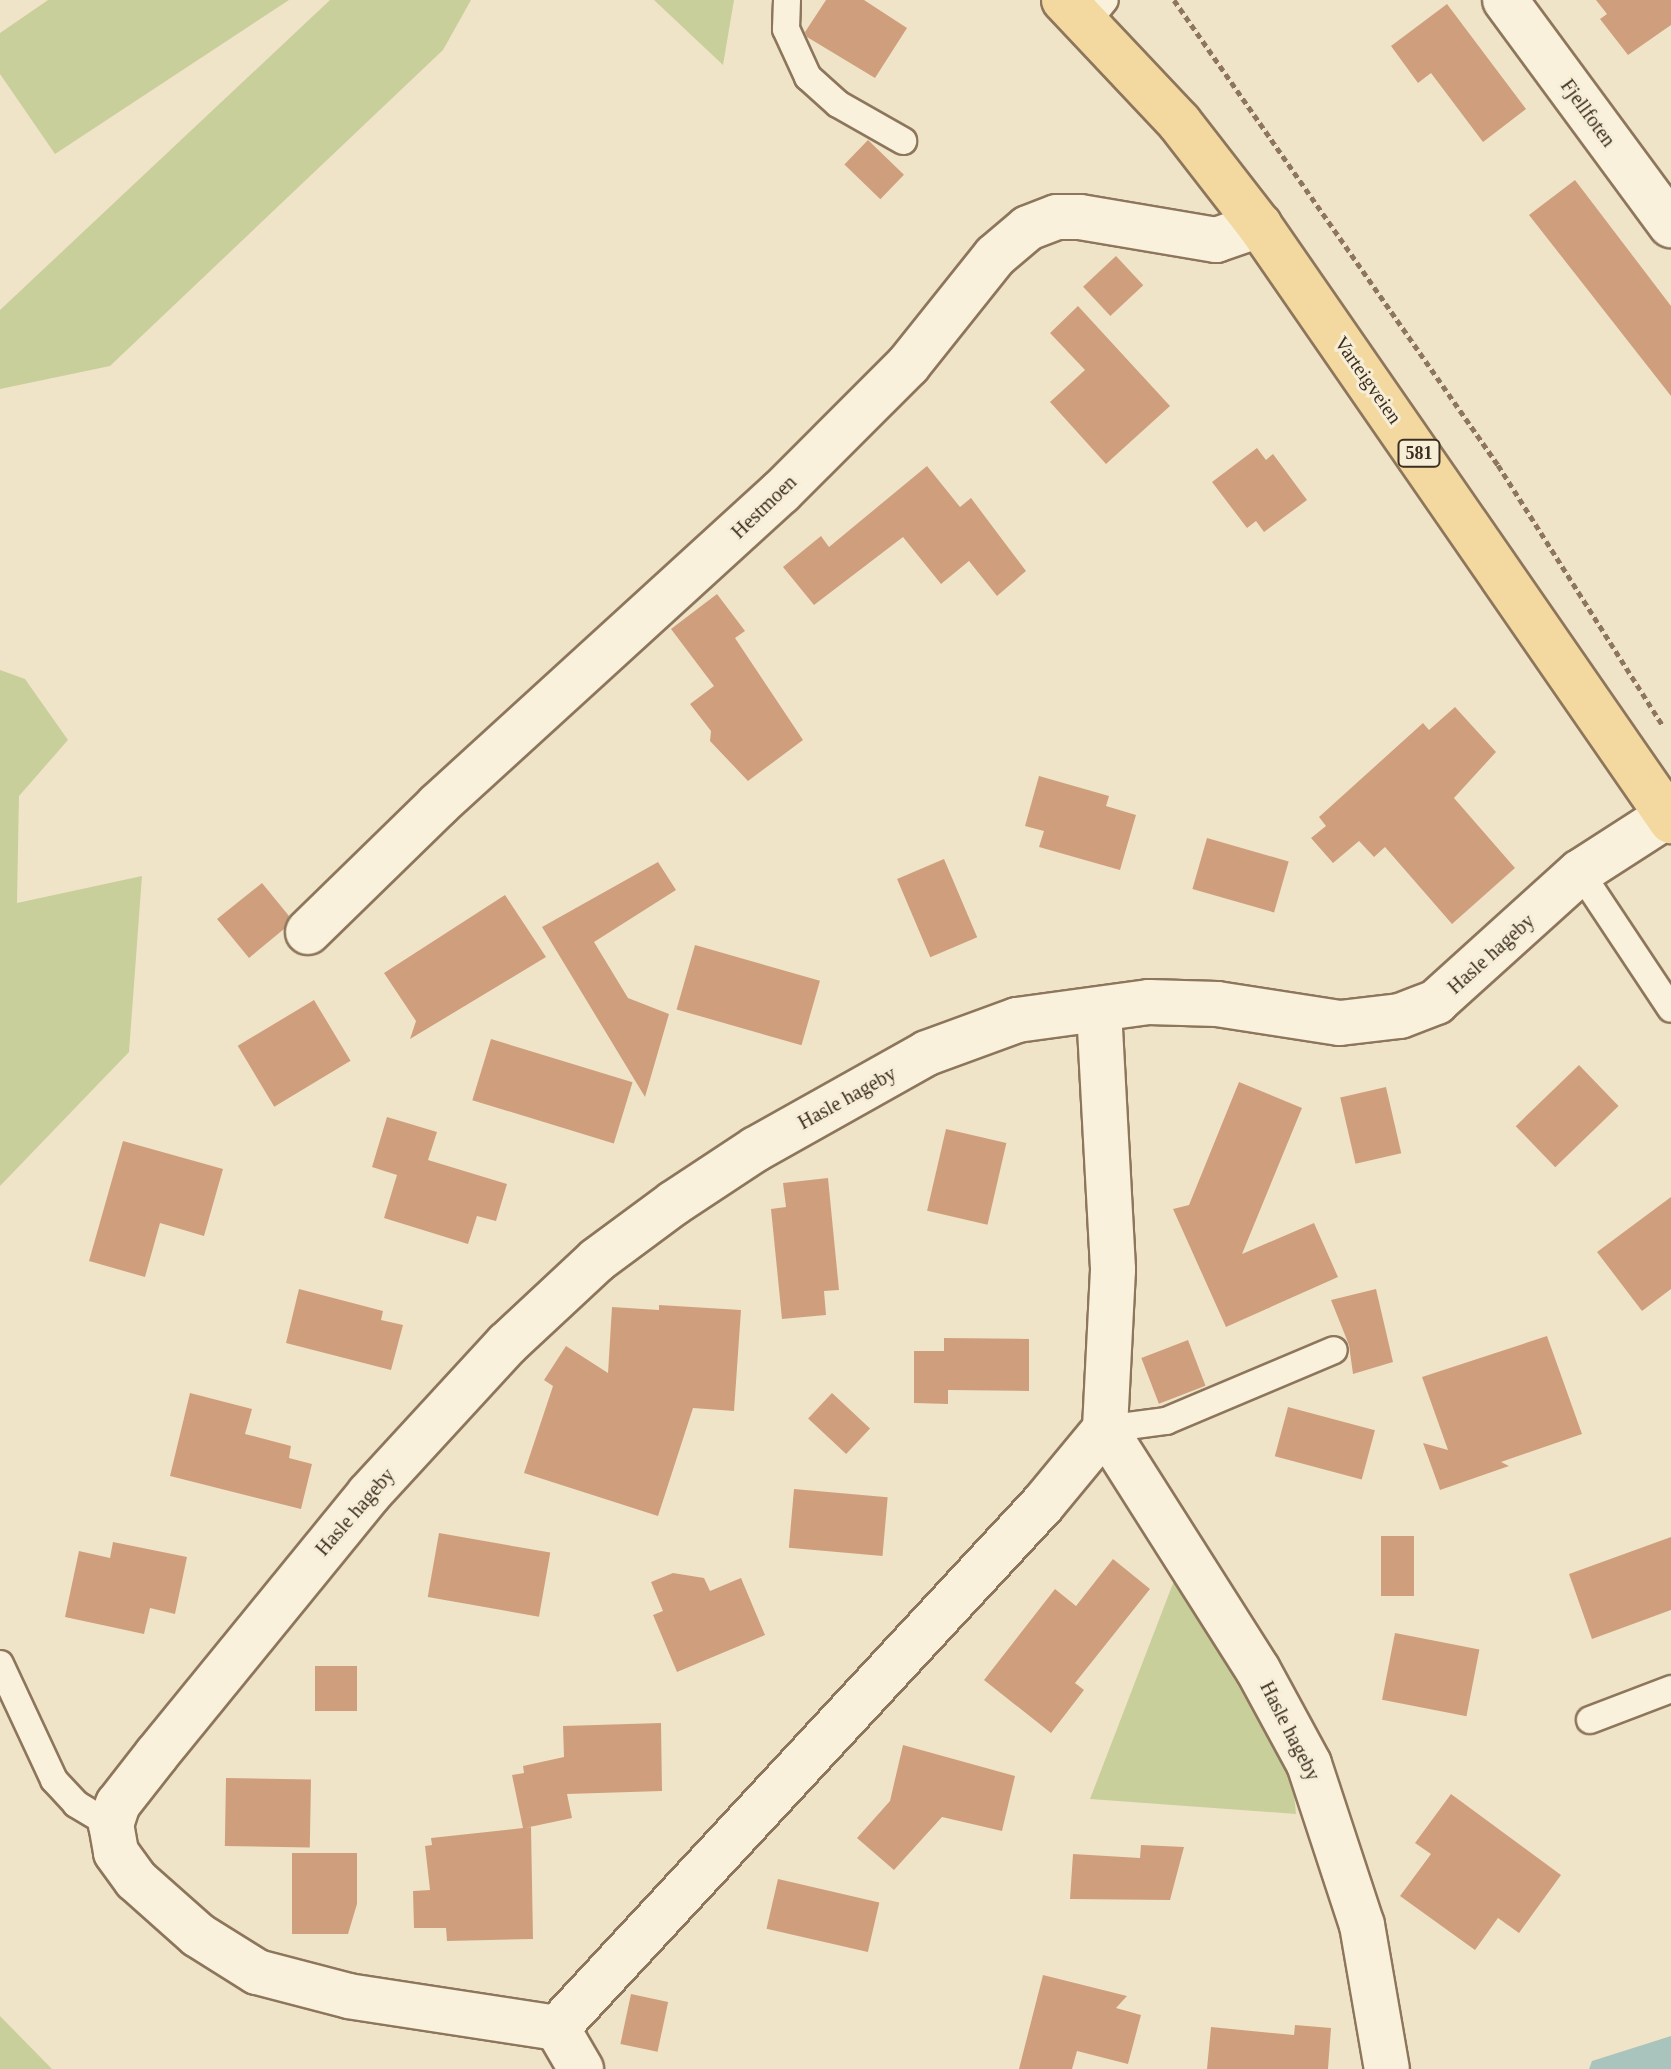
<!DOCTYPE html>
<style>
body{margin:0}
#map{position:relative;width:1671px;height:2069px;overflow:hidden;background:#f0e4c8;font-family:Georgia,serif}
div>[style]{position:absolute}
.green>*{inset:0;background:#c9cf9b}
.water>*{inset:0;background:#a9c4bc}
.building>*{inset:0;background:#cf9f7d;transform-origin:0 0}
.path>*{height:5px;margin-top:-2.5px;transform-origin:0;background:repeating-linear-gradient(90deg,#8d765c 0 6px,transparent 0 10px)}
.roads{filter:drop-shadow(2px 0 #8d765c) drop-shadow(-2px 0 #8d765c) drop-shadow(0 2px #8d765c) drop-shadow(0 -2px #8d765c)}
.service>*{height:26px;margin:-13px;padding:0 13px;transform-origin:13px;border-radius:13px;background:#faf1dc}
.minor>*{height:44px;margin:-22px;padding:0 22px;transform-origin:22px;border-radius:22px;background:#faf1dc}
.primary>*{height:44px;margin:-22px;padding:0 22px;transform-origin:22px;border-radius:22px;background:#f3d9a0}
span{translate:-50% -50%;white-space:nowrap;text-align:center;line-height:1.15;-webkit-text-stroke:6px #f7eed8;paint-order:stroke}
.shield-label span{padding:2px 6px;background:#f7eed8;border:2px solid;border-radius:6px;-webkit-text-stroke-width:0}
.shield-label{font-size:18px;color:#3d2e20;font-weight:700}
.street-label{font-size:20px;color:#3d2e20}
</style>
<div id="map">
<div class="green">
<i style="clip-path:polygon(48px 0,289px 0,55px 154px,0 74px,0 33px)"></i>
<i style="clip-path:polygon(330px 0,471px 0,443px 50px,110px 366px,0 389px,0 310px)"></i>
<i style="clip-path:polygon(654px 0,734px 0,723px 65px)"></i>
<i style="clip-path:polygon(0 670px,25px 679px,68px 740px,19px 796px,17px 903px,142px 876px,129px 1052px,0 1186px)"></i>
<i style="clip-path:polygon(1177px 1573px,1277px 1744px,1293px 1783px,1296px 1814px,1090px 1799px)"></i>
<i style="clip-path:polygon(0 2016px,52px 2069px,0 2069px)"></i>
</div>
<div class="water">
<i style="clip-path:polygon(1671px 2036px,1671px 2069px,1589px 2069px,1592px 2061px)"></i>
</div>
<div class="building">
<i style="clip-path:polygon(826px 0,864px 0,907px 28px,875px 78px,807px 37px,805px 32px)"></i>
<i style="clip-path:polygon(1596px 0,1671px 0,1671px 25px,1628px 55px,1600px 19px,1607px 14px)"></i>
<i style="clip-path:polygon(1447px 4px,1526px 109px,1483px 142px,1431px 73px,1418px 83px,1391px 46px)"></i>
<i style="left:868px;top:140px;width:50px;height:34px;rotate:44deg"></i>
<i style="clip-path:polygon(1575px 180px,1671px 306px,1671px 396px,1529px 215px)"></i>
<i style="left:1116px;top:256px;width:40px;height:45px;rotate:47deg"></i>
<i style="clip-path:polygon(1078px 306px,1170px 406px,1106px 464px,1050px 402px,1085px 370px,1050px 333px)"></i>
<i style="clip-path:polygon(1257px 448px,1266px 460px,1273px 454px,1307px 500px,1264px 532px,1256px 521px,1247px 528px,1212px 482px)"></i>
<i style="clip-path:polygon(927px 466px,960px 507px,971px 498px,1026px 571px,997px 596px,969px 561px,941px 584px,903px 537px,814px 605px,783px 567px,821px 536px,829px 547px)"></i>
<i style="clip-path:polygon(717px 594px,745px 631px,735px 638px,803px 740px,748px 781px,710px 741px,711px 731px,690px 704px,714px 686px,671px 629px)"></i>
<i style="clip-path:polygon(1455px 707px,1496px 752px,1454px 798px,1515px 868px,1452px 924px,1385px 847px,1374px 857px,1359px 841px,1333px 863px,1311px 838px,1326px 826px,1319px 817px,1423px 723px,1429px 730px)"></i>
<i style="clip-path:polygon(1039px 776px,1109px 796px,1106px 806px,1136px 815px,1120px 870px,1039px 847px,1044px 831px,1025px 826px)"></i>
<i style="left:1207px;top:838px;width:85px;height:53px;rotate:16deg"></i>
<i style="left:944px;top:859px;width:85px;height:51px;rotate:67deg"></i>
<i style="clip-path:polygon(658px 862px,676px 890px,594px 942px,628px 998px,669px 1014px,645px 1097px,542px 927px)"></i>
<i style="clip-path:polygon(262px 883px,289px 916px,284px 929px,249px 958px,217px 919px)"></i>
<i style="clip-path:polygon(505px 895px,546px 957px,410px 1039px,416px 1021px,384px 973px)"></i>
<i style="left:695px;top:945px;width:130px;height:67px;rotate:16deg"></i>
<i style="left:314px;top:1000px;width:71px;height:89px;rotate:59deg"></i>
<i style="left:491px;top:1039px;width:148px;height:64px;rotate:17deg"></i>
<i style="left:1579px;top:1065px;width:57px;height:88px;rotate:46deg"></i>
<i style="clip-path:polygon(1239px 1082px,1302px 1108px,1242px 1254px,1314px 1223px,1338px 1277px,1226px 1327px,1173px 1209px,1189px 1205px)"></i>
<i style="left:1386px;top:1087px;width:68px;height:47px;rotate:77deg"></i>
<i style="clip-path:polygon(387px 1117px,437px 1132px,428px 1160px,507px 1184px,496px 1221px,477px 1216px,468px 1244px,384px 1218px,397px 1175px,372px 1167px)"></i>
<i style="left:946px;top:1129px;width:62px;height:84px;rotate:13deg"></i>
<i style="clip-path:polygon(123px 1141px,223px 1169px,204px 1236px,160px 1223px,145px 1277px,89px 1261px)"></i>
<i style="clip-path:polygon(828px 1178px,839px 1290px,824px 1291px,826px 1315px,782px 1319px,771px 1209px,786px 1207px,783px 1183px)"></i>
<i style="clip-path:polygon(1671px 1197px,1671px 1289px,1642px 1311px,1597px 1252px)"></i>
<i style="clip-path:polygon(299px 1289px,383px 1311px,381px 1320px,403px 1325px,391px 1370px,286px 1343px)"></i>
<i style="clip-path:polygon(1376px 1289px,1393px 1362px,1353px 1374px,1349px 1345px,1331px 1300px)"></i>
<i style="clip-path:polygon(659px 1305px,741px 1310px,734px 1411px,693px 1408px,658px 1516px,524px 1473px,553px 1386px,544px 1380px,566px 1346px,608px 1373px,612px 1307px,659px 1310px)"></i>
<i style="clip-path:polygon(1547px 1336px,1582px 1434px,1501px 1462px,1509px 1466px,1440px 1490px,1423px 1443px,1448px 1450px,1422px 1377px)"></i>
<i style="clip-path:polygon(944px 1338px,1029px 1339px,1029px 1391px,948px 1390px,948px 1404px,914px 1403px,914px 1351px,944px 1351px)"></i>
<i style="left:1188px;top:1340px;width:49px;height:50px;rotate:69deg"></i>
<i style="clip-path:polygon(190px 1393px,252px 1409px,245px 1434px,291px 1446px,289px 1458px,312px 1464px,301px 1509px,170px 1476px)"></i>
<i style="left:832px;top:1393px;width:52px;height:35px;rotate:43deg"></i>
<i style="left:1288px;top:1407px;width:90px;height:51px;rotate:15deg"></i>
<i style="left:794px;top:1489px;width:94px;height:59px;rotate:5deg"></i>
<i style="left:439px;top:1533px;width:113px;height:65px;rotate:10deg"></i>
<i style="left:1381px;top:1536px;width:33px;height:60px"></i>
<i style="clip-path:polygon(1671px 1537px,1671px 1610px,1592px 1639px,1569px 1574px)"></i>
<i style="clip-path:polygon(113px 1542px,187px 1557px,175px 1614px,150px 1608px,144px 1634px,65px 1617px,79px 1551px,110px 1558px)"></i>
<i style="clip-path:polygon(1113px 1559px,1150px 1589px,1075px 1683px,1084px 1690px,1051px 1733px,984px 1680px,1055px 1589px,1076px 1606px)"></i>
<i style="clip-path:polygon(673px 1573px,704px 1578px,710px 1591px,741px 1578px,765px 1635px,677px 1672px,653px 1615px,663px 1611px,651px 1582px)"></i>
<i style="left:1395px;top:1633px;width:86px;height:68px;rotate:11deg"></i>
<i style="left:357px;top:1666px;width:45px;height:42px;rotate:90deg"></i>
<i style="clip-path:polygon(661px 1723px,662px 1791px,567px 1794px,572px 1818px,525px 1828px,531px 1827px,533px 1939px,447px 1941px,446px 1928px,414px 1928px,413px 1891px,430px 1890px,425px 1846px,432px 1845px,431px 1838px,523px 1828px,512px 1775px,524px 1773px,523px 1766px,564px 1757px,563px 1726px)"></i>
<i style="clip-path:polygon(903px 1745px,1015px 1776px,1002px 1831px,942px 1817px,894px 1870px,857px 1838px,890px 1801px)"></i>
<i style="left:226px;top:1778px;width:85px;height:68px;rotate:1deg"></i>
<i style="clip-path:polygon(1451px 1794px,1561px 1875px,1519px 1933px,1498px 1918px,1475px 1950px,1400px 1896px,1431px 1854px,1415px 1843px)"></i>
<i style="clip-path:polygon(1141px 1845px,1184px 1847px,1170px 1900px,1070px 1899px,1073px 1854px,1140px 1858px)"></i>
<i style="clip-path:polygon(292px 1853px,357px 1853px,357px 1904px,348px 1934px,292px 1934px)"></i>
<i style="left:778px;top:1879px;width:104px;height:51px;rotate:13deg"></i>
<i style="clip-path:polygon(1043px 1975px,1127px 1996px,1116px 2008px,1141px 2015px,1128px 2064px,1077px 2051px,1072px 2069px,1019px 2069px)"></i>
<i style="left:631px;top:1994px;width:38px;height:51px;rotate:12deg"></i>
<i style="clip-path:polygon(1295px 2025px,1331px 2028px,1328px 2069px,1207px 2069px,1211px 2027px,1294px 2035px)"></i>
</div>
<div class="path">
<i style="left:1174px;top:0;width:567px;rotate:55.13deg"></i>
<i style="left:1498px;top:465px;width:307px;rotate:57.7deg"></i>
</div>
<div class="roads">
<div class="service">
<i style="left:787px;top:0;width:29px;rotate:92deg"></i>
<i style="left:786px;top:29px;width:53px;rotate:65.4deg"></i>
<i style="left:808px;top:77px;width:40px;rotate:42deg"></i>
<i style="left:838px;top:104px;width:75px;rotate:29.6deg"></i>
<i style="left:1087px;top:22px;width:28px;rotate:-51deg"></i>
<i style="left:1580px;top:872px;width:164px;rotate:56.4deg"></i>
<i style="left:1105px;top:1429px;width:62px;rotate:-7.5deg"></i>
<i style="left:1166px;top:1421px;width:182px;rotate:-22.9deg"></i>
<i style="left:0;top:1664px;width:128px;rotate:65deg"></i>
<i style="left:54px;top:1780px;width:33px;rotate:47deg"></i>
<i style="left:76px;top:1804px;width:41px;rotate:31deg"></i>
<i style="left:1590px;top:1720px;width:87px;rotate:-20.9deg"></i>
</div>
<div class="minor">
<i style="left:1505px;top:0;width:280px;rotate:53.6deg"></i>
<i style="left:308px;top:932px;width:182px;rotate:-44.3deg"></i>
<i style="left:438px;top:805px;width:464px;rotate:-42.4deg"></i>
<i style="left:781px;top:492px;width:180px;rotate:-45deg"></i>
<i style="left:908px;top:365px;width:139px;rotate:-51.4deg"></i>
<i style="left:995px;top:256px;width:43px;rotate:-40.3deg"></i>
<i style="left:1028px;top:228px;width:31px;rotate:-21deg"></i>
<i style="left:1057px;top:217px;width:23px"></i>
<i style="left:1080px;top:217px;width:138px;rotate:9.6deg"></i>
<i style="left:1216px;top:240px;width:46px;rotate:-19.2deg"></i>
<i style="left:1099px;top:1010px;width:260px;rotate:86.9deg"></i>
<i style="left:1113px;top:1270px;width:159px;rotate:92.9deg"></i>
<i style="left:1105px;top:1429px;width:97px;rotate:129.6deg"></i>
<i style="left:1043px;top:1504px;width:715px;rotate:132.85deg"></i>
<i style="left:557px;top:2028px;width:210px;rotate:-171.3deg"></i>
<i style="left:349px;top:1996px;width:95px;rotate:-165.4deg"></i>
<i style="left:257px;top:1972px;width:70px;rotate:-147.9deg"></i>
<i style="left:198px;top:1935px;width:83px;rotate:-138.4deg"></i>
<i style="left:136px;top:1880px;width:34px;rotate:-126deg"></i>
<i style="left:116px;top:1852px;width:27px;rotate:-100deg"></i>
<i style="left:111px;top:1825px;width:22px;rotate:-72deg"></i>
<i style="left:118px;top:1804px;width:63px;rotate:-52deg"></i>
<i style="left:157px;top:1754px;width:335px;rotate:-50.8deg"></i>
<i style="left:369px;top:1494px;width:204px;rotate:-47.4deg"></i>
<i style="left:507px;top:1344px;width:123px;rotate:-43deg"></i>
<i style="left:597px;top:1260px;width:96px;rotate:-36.5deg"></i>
<i style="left:674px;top:1203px;width:98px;rotate:-33.4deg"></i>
<i style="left:756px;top:1149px;width:196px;rotate:-29.3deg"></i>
<i style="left:927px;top:1053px;width:96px;rotate:-20.1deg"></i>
<i style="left:1017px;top:1020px;width:133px;rotate:-7.8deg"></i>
<i style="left:1149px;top:1002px;width:68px;rotate:1.7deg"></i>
<i style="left:1217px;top:1004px;width:124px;rotate:8.8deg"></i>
<i style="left:1340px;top:1023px;width:60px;rotate:-6.7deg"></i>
<i style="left:1400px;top:1016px;width:39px;rotate:-21deg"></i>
<i style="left:1436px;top:1002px;width:194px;rotate:-42.1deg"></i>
<i style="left:1580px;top:872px;width:103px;rotate:-32.8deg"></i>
<i style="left:1105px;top:1429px;width:285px;rotate:57.6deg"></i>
<i style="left:1258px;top:1670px;width:107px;rotate:61.5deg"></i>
<i style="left:1309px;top:1764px;width:169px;rotate:71.8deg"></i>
<i style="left:1362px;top:1925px;width:146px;rotate:80.2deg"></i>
<i style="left:557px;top:2028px;width:48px;rotate:59.7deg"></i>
</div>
<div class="primary">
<i style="left:1064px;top:0;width:168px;rotate:46.7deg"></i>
<i style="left:1179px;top:122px;width:130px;rotate:52.2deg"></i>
<i style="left:1259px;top:225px;width:725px;rotate:55.34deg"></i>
</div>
</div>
<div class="shield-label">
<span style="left:1419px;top:453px">581</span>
</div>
<div class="street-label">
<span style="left:1588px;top:113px;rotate:54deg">Fjellfoten</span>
<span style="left:1368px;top:380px;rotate:55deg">Varteigveien</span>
<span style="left:764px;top:507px;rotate:-44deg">Hestmoen</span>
<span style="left:1491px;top:954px;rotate:-42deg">Hasle hageby</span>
<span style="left:847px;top:1098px;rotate:-29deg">Hasle hageby</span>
<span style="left:355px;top:1512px;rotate:-49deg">Hasle hageby</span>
<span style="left:1290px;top:1731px;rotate:63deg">Hasle hageby</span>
</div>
</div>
